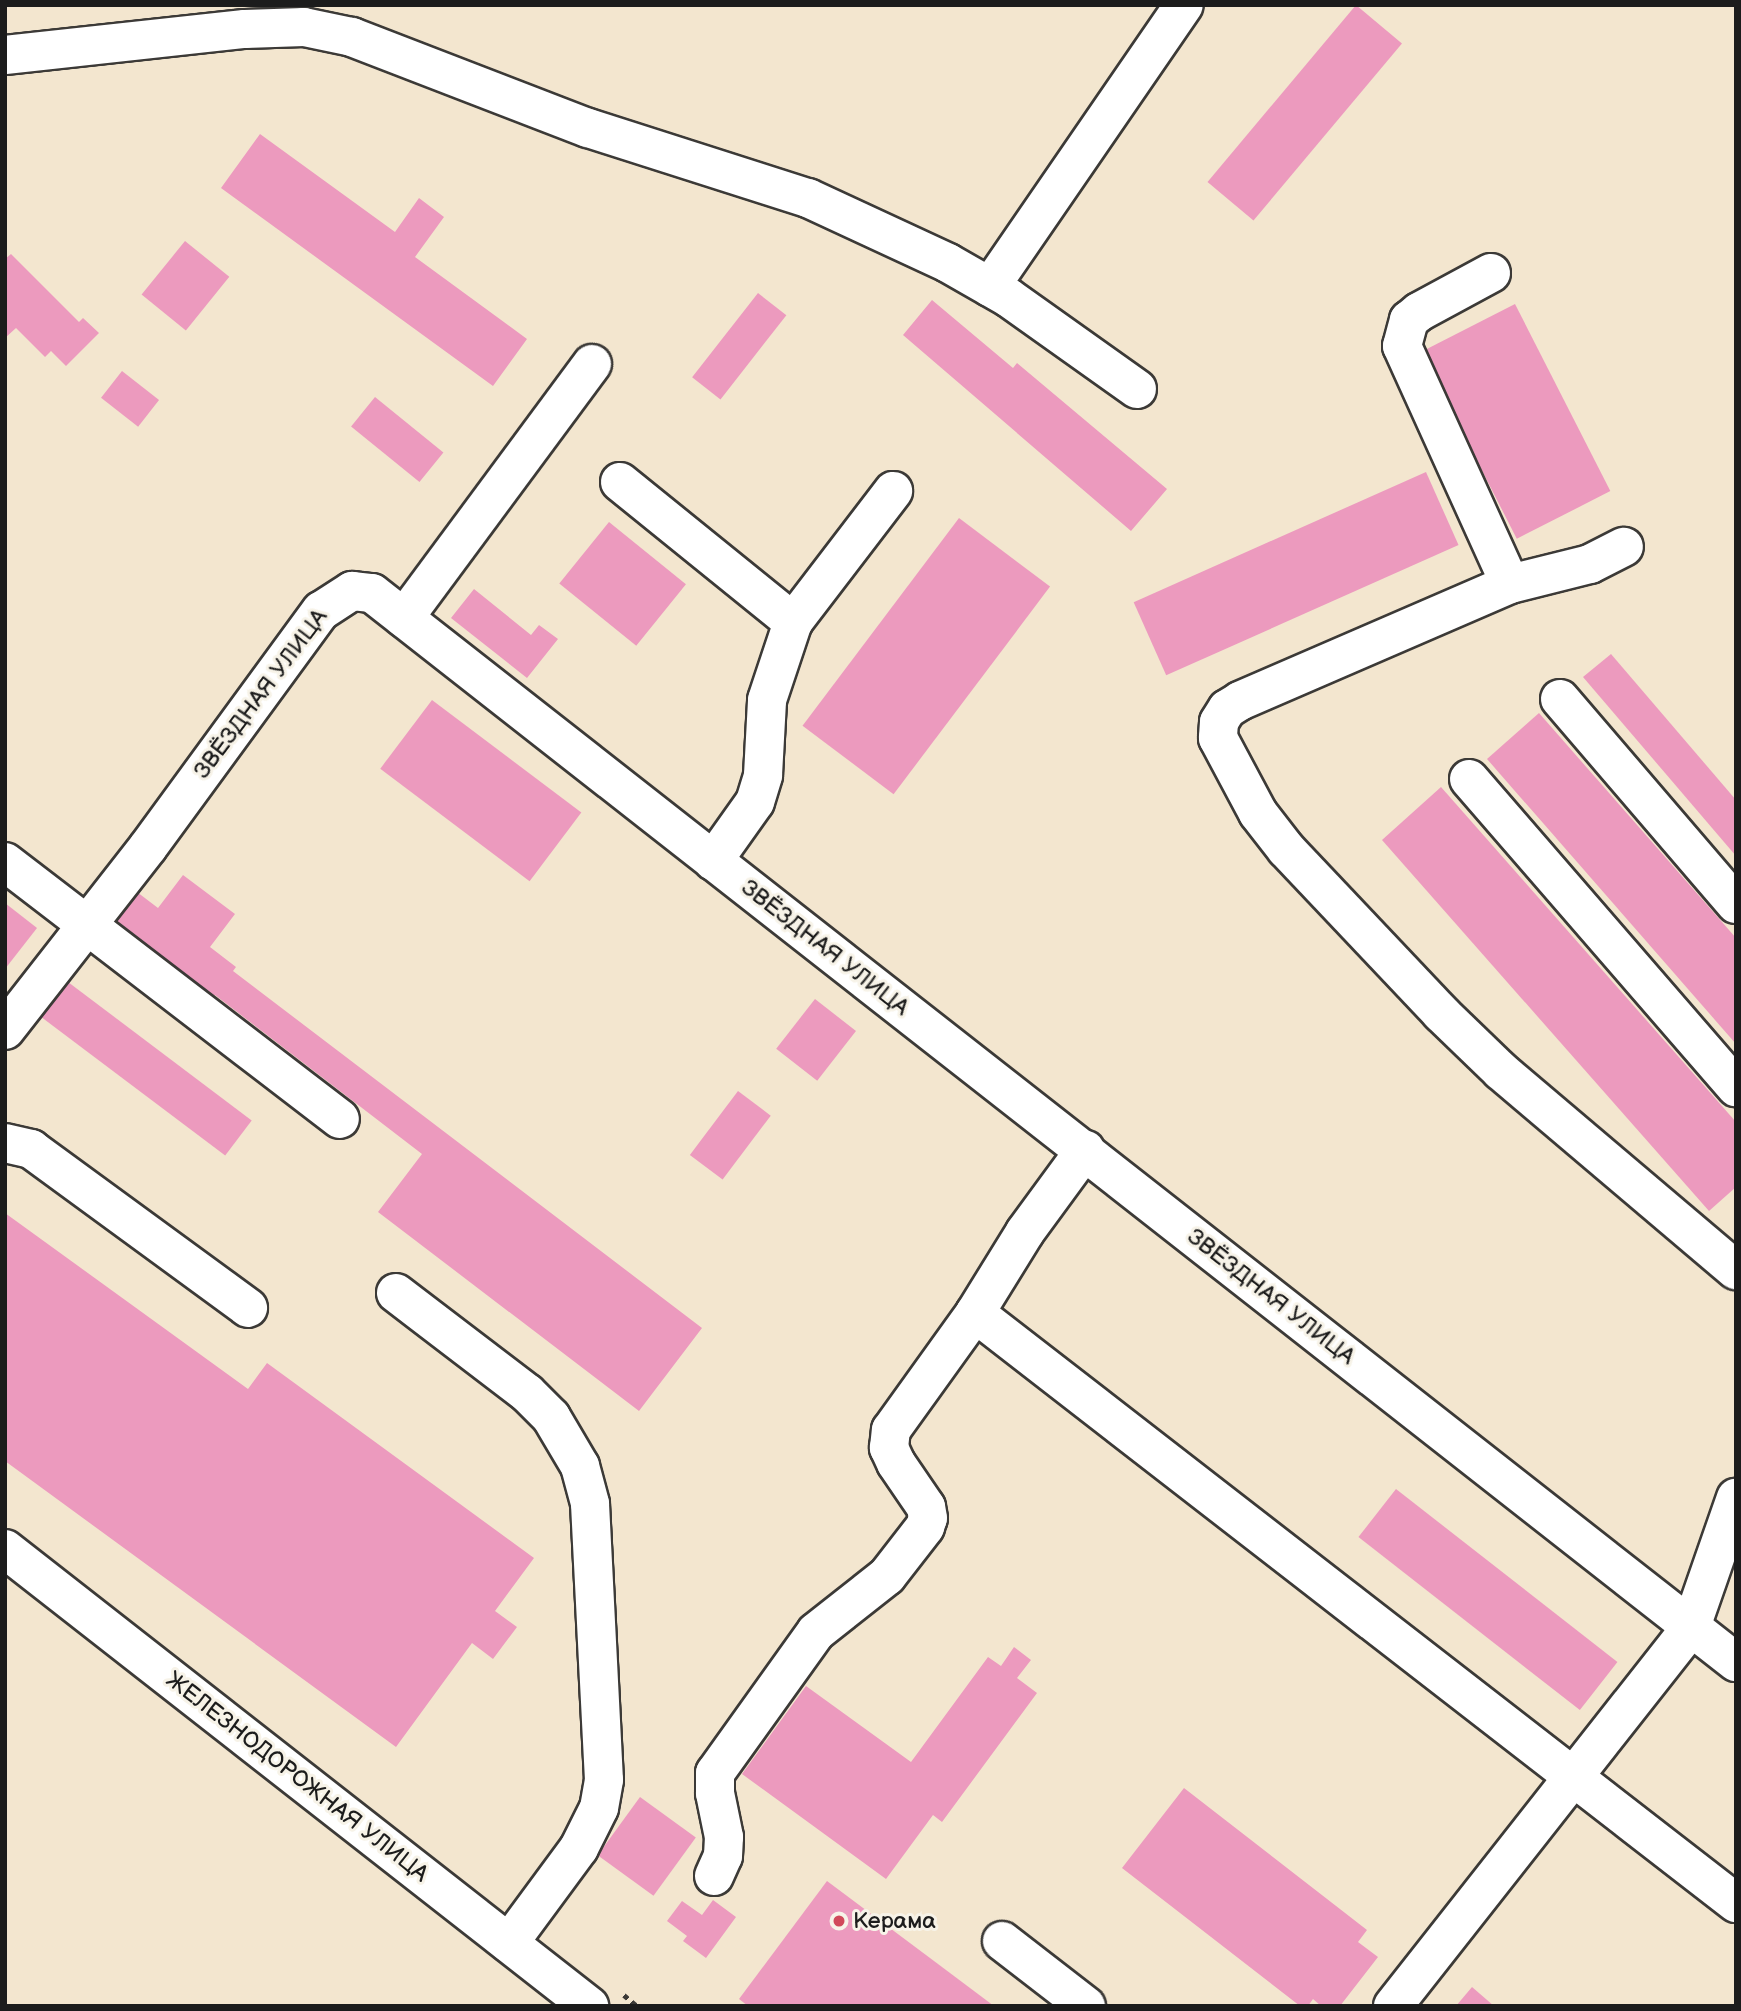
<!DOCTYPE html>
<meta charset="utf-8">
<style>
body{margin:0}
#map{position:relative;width:1741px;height:2011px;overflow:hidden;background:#f3e6cf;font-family:"Balsamiq Sans",sans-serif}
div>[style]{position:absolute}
.building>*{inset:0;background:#ec9abe;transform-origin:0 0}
.path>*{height:4.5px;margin-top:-2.25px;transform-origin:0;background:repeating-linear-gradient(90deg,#3c3a37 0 5px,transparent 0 10px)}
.roads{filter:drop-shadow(2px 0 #3c3a37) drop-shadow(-2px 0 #3c3a37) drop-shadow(0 2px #3c3a37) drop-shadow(0 -2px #3c3a37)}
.minor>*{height:38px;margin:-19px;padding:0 19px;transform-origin:19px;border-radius:19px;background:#fff}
.dots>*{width:19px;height:19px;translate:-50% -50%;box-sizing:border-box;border:4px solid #f7f3e8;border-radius:50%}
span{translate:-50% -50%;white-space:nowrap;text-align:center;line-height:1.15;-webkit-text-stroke:6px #f7f3e8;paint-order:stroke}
.street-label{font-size:23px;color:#1c1c1c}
.poi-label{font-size:23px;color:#1c1c1c}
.left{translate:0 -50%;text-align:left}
.frame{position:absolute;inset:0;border:7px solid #1c1c1c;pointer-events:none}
</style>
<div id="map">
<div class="building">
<i style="left:1356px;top:5px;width:60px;height:231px;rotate:40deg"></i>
<i style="clip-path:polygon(260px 134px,395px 232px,419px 198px,444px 217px,415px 257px,527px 339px,493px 386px,221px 188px)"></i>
<i style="left:185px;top:241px;width:57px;height:69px;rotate:39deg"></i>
<i style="clip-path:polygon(11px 254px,79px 322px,83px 318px,99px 333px,66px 366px,51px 351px,45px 357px,16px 328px,5px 338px,5px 259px)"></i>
<i style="left:758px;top:293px;width:36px;height:107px;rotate:38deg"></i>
<i style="clip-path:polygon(932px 300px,1013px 368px,1017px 363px,1167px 489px,1131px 531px,903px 335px)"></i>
<i style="left:1515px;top:304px;width:210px;height:105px;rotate:63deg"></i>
<i style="left:122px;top:371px;width:47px;height:34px;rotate:38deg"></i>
<i style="left:375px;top:397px;width:88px;height:38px;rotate:39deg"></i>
<i style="left:1426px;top:472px;width:80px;height:320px;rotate:66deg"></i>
<i style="left:959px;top:518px;width:114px;height:260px;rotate:37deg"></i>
<i style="left:609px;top:522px;width:99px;height:79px;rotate:39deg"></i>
<i style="clip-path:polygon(474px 589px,531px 635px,539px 625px,558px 639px,527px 678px,451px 618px)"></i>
<i style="clip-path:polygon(1611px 654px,1736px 800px,1736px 856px,1583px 677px)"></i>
<i style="left:432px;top:700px;width:187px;height:86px;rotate:37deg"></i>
<i style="clip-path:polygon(1539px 713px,1736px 938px,1736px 1044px,1487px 759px)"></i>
<i style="clip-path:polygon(1441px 787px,1736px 1122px,1736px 1187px,1709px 1211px,1382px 840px)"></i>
<i style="clip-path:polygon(183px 875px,235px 914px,210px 947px,236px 967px,233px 971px,702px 1328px,639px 1411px,378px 1212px,422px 1154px,215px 995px,212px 999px,113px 924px,137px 892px,158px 908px)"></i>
<i style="clip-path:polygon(5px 903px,37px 928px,5px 969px)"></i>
<i style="left:68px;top:982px;width:230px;height:44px;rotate:37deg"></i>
<i style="left:815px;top:999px;width:52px;height:63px;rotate:38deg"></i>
<i style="left:738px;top:1091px;width:41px;height:80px;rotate:37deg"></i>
<i style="clip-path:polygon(5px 1213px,248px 1389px,267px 1363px,534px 1558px,495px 1611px,517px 1627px,493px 1659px,472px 1643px,396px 1747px,5px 1461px)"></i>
<i style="left:1396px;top:1489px;width:281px;height:61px;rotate:38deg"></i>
<i style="clip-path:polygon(1014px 1647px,1031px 1660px,1017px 1678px,1037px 1693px,942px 1822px,933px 1815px,886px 1879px,742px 1774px,806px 1686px,911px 1762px,988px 1657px,1001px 1666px)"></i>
<i style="clip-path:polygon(1184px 1788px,1367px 1930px,1358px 1942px,1378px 1957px,1340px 2006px,1321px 2006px,1313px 1999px,1308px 2006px,1300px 2006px,1122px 1868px)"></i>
<i style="left:640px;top:1797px;width:69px;height:72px;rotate:36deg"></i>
<i style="clip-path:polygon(827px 1881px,934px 1961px,994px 2006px,748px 2006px,739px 1999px)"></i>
<i style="clip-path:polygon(713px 1900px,736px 1917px,706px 1958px,683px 1941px,687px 1936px,667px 1921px,682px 1901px,702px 1915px)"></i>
<i style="clip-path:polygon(1472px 1987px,1494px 2006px,1456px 2006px)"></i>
</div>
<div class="path">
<i style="left:624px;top:1995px;width:17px;rotate:40deg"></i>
</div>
<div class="roads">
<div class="minor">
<i style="left:5px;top:55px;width:241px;rotate:-6.2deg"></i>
<i style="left:245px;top:29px;width:59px;rotate:-1.9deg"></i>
<i style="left:304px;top:27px;width:49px;rotate:11.8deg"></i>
<i style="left:352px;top:37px;width:253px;rotate:21.1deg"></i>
<i style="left:588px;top:128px;width:231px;rotate:17.7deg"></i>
<i style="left:808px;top:198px;width:154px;rotate:24.9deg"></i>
<i style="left:948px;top:263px;width:70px;rotate:29.8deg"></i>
<i style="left:1009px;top:298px;width:157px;rotate:35.4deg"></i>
<i style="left:1491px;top:273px;width:82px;rotate:151.6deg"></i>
<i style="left:1419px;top:312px;width:13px;rotate:141deg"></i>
<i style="left:1409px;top:320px;width:27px;rotate:105deg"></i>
<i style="left:1402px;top:346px;width:261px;rotate:65.6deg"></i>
<i style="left:1510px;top:584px;width:294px;rotate:156.6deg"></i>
<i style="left:1240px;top:701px;width:15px;rotate:148deg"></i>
<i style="left:1227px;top:709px;width:15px;rotate:122deg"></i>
<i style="left:1219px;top:722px;width:16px;rotate:94deg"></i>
<i style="left:1218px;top:738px;width:85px;rotate:61.9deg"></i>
<i style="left:1258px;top:813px;width:46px;rotate:52.1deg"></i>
<i style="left:1286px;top:849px;width:226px;rotate:46.6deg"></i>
<i style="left:1441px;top:1013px;width:83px;rotate:44deg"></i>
<i style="left:1501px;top:1071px;width:308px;rotate:40.3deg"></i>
<i style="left:990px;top:287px;width:342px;rotate:-55.5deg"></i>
<i style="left:620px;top:482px;width:223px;rotate:39deg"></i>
<i style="left:793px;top:622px;width:165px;rotate:-52.6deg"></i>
<i style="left:1510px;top:584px;width:82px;rotate:-14deg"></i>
<i style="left:1590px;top:564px;width:38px;rotate:-27deg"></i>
<i style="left:404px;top:618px;width:316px;rotate:-53.5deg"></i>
<i style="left:1560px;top:699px;width:270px;rotate:49.4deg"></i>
<i style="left:1469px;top:779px;width:408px;rotate:49.1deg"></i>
<i style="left:713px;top:861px;width:72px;rotate:-54.6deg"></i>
<i style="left:755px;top:802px;width:28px;rotate:-73deg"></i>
<i style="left:763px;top:775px;width:75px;rotate:-86.9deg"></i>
<i style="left:767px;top:700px;width:82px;rotate:-71.6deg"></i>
<i style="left:5px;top:862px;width:422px;rotate:37.5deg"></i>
<i style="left:5px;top:1030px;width:232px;rotate:-52deg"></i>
<i style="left:148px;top:847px;width:293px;rotate:-53.8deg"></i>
<i style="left:321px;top:611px;width:37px;rotate:-33deg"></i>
<i style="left:352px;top:591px;width:20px;rotate:6deg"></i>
<i style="left:372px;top:593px;width:1733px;rotate:38.09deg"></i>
<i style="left:5px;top:1143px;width:27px;rotate:13deg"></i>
<i style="left:31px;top:1149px;width:269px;rotate:36.2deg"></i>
<i style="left:396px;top:1293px;width:165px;rotate:37.4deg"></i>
<i style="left:527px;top:1393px;width:34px;rotate:45deg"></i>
<i style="left:551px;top:1417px;width:57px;rotate:59.4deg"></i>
<i style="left:580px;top:1466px;width:39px;rotate:75deg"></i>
<i style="left:590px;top:1504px;width:276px;rotate:87.1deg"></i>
<i style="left:604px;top:1780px;width:28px;rotate:100deg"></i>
<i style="left:599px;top:1808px;width:45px;rotate:116.6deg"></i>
<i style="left:579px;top:1848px;width:118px;rotate:126.4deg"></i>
<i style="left:975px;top:1313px;width:963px;rotate:37.79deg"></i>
<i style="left:5px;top:1549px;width:742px;rotate:38.04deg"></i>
<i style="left:714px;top:1876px;width:22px;rotate:-66deg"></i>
<i style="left:723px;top:1856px;width:19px;rotate:-87deg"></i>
<i style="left:724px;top:1837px;width:45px;rotate:-101.6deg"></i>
<i style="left:715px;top:1793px;width:20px;rotate:-90deg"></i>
<i style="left:715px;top:1773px;width:173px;rotate:-54.4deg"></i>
<i style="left:816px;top:1632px;width:90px;rotate:-38.3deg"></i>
<i style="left:887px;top:1576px;width:62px;rotate:-52.2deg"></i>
<i style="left:925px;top:1527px;width:9px;rotate:-72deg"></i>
<i style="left:928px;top:1518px;width:11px;rotate:-100deg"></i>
<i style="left:926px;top:1507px;width:53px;rotate:-124.3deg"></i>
<i style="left:896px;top:1463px;width:17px;rotate:-115deg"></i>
<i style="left:889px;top:1448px;width:18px;rotate:-84deg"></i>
<i style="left:891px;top:1430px;width:144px;rotate:-54.3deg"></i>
<i style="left:975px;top:1313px;width:95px;rotate:-58.3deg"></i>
<i style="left:1025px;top:1232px;width:102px;rotate:-53.8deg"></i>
<i style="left:1002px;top:1941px;width:106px;rotate:37.7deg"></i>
<i style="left:1393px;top:2006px;width:482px;rotate:-51.8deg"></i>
<i style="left:1691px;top:1627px;width:137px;rotate:-70.8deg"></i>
</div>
</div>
<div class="dots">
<i style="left:839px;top:1921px;background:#d1495b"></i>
</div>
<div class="street-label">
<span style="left:261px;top:694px;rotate:-53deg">ЗВЁЗДНАЯ УЛИЦА</span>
<span style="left:825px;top:948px;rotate:38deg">ЗВЁЗДНАЯ УЛИЦА</span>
<span style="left:1271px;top:1297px;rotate:38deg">ЗВЁЗДНАЯ УЛИЦА</span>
<span style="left:297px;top:1777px;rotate:38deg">ЖЕЛЕЗНОДОРОЖНАЯ УЛИЦА</span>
</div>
<div class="poi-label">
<span class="left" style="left:853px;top:1921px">Керама</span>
</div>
<div class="frame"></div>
</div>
